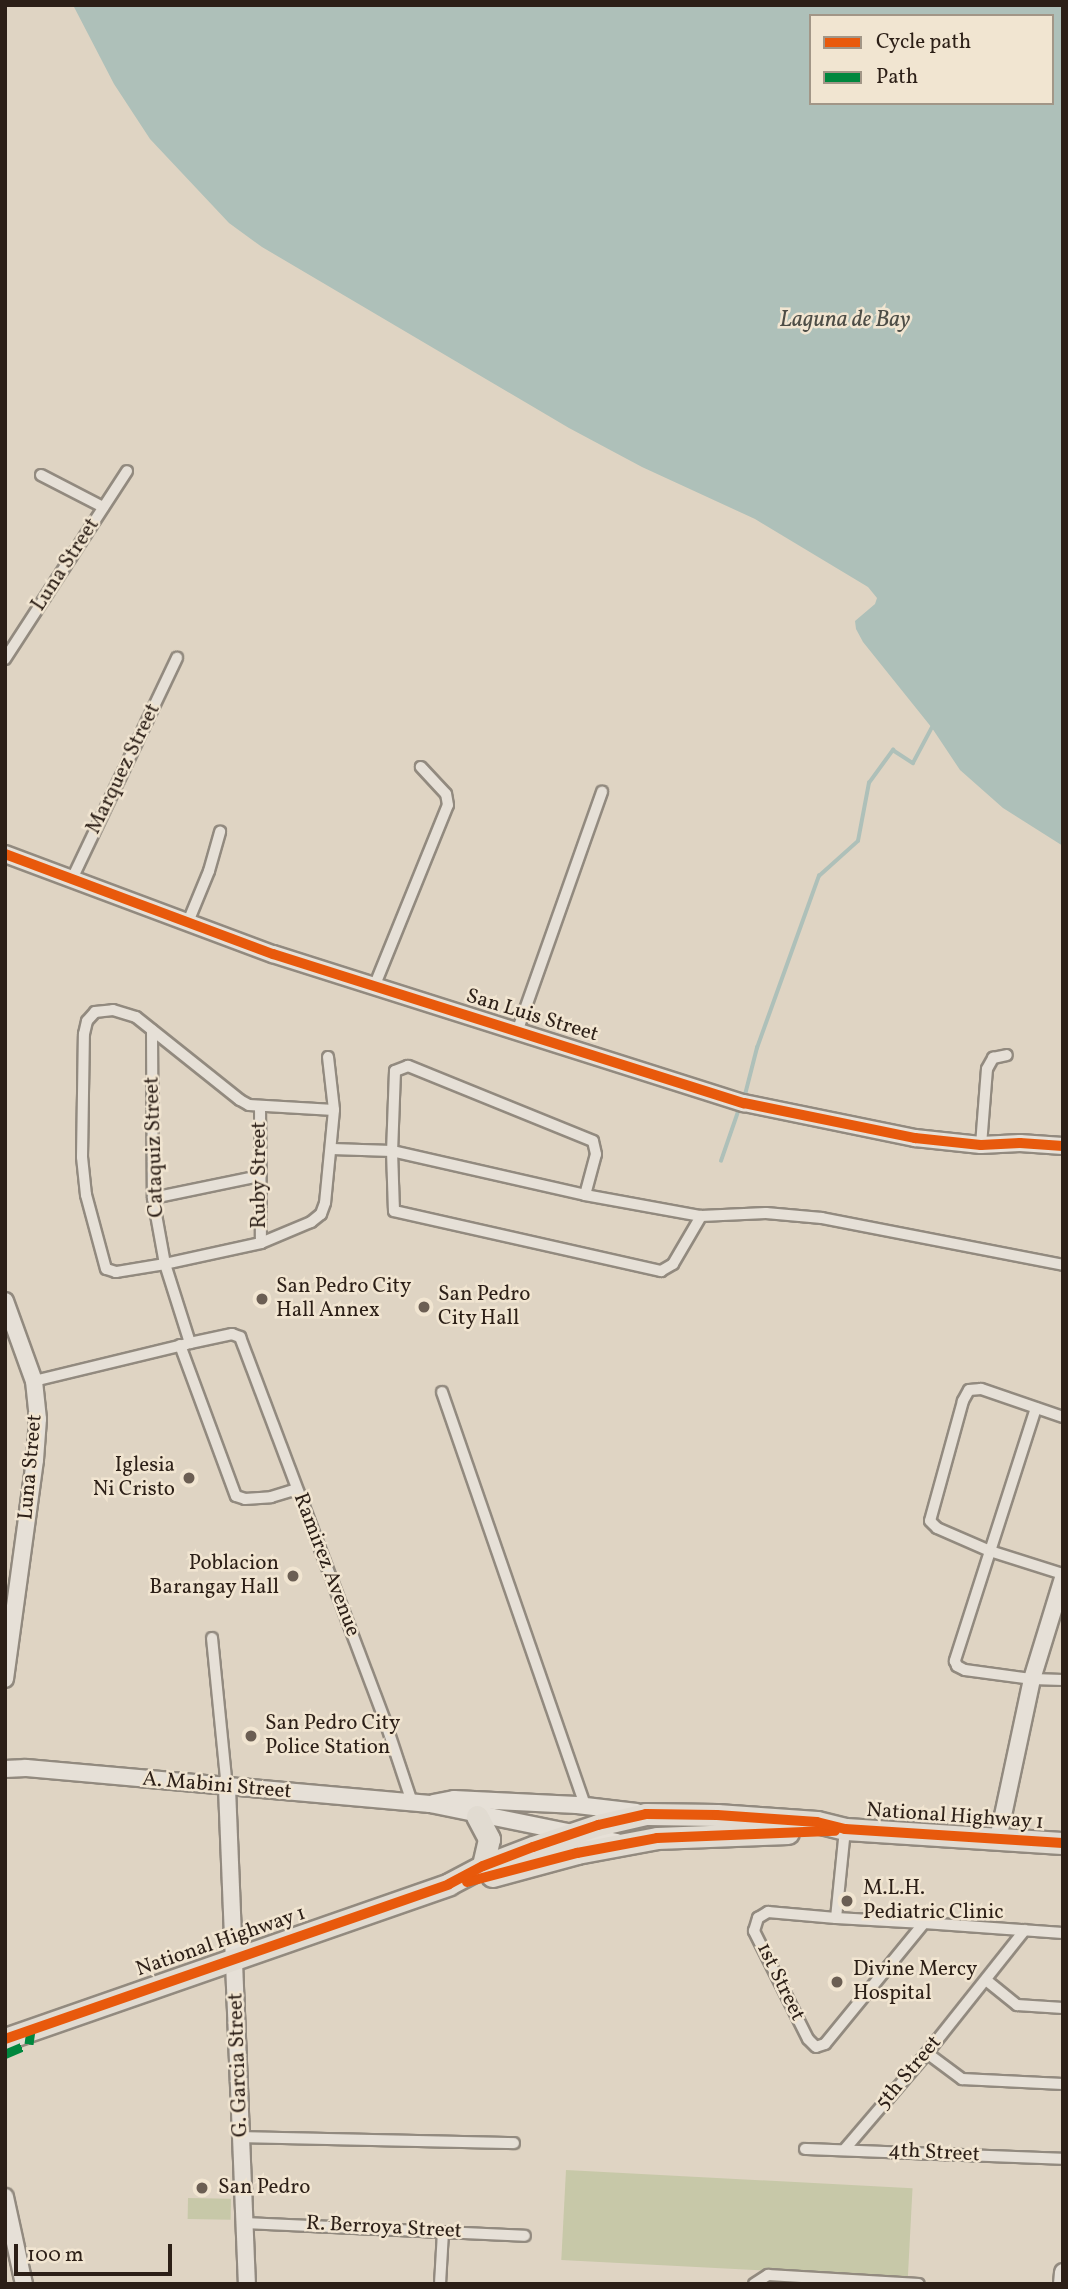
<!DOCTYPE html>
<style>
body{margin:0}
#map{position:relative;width:1068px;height:2289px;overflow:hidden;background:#dfd4c3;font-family:Vollkorn,serif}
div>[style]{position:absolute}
.green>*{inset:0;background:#c7c8a8;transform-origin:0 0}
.water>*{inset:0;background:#aec0b9}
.stream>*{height:3.5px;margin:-1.75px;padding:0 1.75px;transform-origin:1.75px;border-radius:1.75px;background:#aec0b9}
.roads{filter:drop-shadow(2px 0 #928a7f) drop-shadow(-2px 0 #928a7f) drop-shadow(0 2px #928a7f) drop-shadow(0 -2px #928a7f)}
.street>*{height:10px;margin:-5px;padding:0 5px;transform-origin:5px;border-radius:5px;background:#e6e0d7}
.secondary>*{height:16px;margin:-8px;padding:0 8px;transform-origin:8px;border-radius:8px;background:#e6e0d7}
.highway>*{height:21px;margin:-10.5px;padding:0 10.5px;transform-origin:10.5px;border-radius:10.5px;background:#e1dbd1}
.quiet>*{height:9px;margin-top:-4.5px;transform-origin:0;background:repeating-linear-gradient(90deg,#00873e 0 18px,transparent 0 27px)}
.cycleway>*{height:10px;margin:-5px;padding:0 5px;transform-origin:5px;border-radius:5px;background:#e8590c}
.dots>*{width:19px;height:19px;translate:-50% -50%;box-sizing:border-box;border:4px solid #f1e5d1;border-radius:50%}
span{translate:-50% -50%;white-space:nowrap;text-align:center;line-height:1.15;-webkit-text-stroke:5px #f1e5d1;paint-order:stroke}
.street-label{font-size:21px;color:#2c1f17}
.poi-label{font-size:21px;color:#2c1f17}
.left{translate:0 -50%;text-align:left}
.right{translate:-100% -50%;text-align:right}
.water-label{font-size:23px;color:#4d4d46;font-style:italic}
.frame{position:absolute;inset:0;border:7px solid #2c1f17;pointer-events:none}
.legend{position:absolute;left:809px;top:14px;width:245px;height:91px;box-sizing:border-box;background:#f1e5d1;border:2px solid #a29687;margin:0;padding:9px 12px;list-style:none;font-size:21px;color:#2c1f17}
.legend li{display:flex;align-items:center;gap:14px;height:35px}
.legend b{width:35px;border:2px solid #a29687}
.scale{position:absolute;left:14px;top:2244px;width:158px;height:32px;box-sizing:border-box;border:4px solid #2c1f17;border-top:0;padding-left:9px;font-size:21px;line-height:24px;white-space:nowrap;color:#2c1f17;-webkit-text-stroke:5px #f1e5d1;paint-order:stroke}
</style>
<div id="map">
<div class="green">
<i style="left:566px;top:2170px;width:347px;height:90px;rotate:3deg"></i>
<i style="left:188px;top:2198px;width:43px;height:21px;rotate:1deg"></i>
</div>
<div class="water">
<i style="clip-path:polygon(evenodd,73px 5px,1063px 5px,1063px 846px,1003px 808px,960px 770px,932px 728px,863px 642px,856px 629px,855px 621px,875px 604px,877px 598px,868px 587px,755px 519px,642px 467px,569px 428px,262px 247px,229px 223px,150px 139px,114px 84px,73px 5px,811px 16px,1052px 16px,1052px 103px,811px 103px,811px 16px)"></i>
</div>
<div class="stream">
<i style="left:745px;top:1095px;width:49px;rotate:-75.7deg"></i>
<i style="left:757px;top:1048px;width:183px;rotate:-70.2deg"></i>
<i style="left:819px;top:876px;width:52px;rotate:-41.9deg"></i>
<i style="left:858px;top:841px;width:59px;rotate:-79.3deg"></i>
<i style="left:869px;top:783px;width:41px;rotate:-54deg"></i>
<i style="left:893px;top:750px;width:24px;rotate:33deg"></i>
<i style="left:913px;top:763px;width:40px;rotate:-62deg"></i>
<i style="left:721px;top:1161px;width:55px;rotate:-70.9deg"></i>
</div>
<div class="roads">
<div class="street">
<i style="left:41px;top:475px;width:70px;rotate:27.3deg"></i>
<i style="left:5px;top:659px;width:224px;rotate:-57deg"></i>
<i style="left:72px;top:879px;width:245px;rotate:-64.6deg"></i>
<i style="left:188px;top:922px;width:55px;rotate:-67.6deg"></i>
<i style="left:209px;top:871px;width:41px;rotate:-74.2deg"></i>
<i style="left:374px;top:987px;width:196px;rotate:-67.9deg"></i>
<i style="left:448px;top:805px;width:11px;rotate:-100deg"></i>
<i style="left:446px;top:794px;width:37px;rotate:-133deg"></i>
<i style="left:152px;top:1030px;width:168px;rotate:89.7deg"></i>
<i style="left:153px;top:1198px;width:67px;rotate:79.7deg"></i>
<i style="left:165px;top:1264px;width:83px;rotate:72.4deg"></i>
<i style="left:190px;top:1343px;width:43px;rotate:-12.1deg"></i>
<i style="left:232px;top:1334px;width:9px;rotate:21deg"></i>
<i style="left:240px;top:1337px;width:417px;rotate:69.3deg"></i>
<i style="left:387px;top:1727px;width:79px;rotate:71.6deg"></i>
<i style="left:517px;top:1032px;width:255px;rotate:-70.5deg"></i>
<i style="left:328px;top:1057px;width:53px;rotate:83.5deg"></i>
<i style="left:334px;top:1110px;width:93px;rotate:95.5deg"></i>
<i style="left:325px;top:1203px;width:12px;rotate:110deg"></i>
<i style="left:321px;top:1214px;width:13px;rotate:141deg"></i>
<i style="left:311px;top:1222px;width:54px;rotate:157.2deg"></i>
<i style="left:261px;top:1243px;width:98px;rotate:167.7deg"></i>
<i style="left:165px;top:1264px;width:50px;rotate:170.7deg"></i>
<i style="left:116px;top:1272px;width:10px;rotate:-163deg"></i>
<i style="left:106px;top:1269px;width:77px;rotate:-105.1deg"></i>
<i style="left:86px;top:1195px;width:38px;rotate:-96deg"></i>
<i style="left:82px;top:1157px;width:123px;rotate:-89.1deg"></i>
<i style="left:84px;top:1034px;width:13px;rotate:-77deg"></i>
<i style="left:87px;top:1021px;width:12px;rotate:-48deg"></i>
<i style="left:95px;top:1012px;width:18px;rotate:-6deg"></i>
<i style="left:113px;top:1010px;width:24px;rotate:17deg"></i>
<i style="left:136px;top:1017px;width:133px;rotate:38.6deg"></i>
<i style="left:240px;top:1100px;width:10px;rotate:29deg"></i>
<i style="left:249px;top:1105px;width:85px;rotate:3.4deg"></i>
<i style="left:260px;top:1107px;width:136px;rotate:89.6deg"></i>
<i style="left:981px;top:1145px;width:76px;rotate:-85.5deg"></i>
<i style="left:987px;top:1069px;width:13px;rotate:-61deg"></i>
<i style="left:993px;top:1058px;width:14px;rotate:-12deg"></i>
<i style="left:332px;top:1149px;width:60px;rotate:1.9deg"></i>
<i style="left:392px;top:1151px;width:198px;rotate:12.8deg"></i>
<i style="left:585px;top:1195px;width:118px;rotate:10.3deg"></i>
<i style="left:701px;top:1216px;width:65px;rotate:-2.6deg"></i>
<i style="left:766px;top:1213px;width:56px;rotate:5.1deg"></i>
<i style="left:822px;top:1218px;width:246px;rotate:11deg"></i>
<i style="left:585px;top:1195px;width:42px;rotate:-75deg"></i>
<i style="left:596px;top:1154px;width:13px;rotate:-103deg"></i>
<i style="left:593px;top:1141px;width:200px;rotate:-157.9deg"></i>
<i style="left:408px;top:1066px;width:14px;rotate:159deg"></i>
<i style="left:395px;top:1071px;width:80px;rotate:92.1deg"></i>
<i style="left:392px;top:1151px;width:60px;rotate:88.1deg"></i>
<i style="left:394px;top:1211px;width:274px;rotate:12.7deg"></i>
<i style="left:661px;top:1271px;width:14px;rotate:-30deg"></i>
<i style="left:673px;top:1264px;width:56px;rotate:-59.7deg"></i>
<i style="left:153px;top:1198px;width:108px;rotate:-11.7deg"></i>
<i style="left:180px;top:1345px;width:161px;rotate:69.7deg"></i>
<i style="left:236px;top:1496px;width:9px;rotate:18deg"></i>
<i style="left:245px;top:1499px;width:26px;rotate:-4deg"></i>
<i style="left:271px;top:1497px;width:27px;rotate:-17deg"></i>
<i style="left:34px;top:1381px;width:157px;rotate:-13.6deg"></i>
<i style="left:442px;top:1392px;width:438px;rotate:70.9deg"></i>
<i style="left:1036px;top:1408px;width:266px;rotate:107.8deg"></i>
<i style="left:955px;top:1661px;width:5px;rotate:68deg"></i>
<i style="left:957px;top:1666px;width:9px;rotate:27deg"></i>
<i style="left:965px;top:1670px;width:68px;rotate:7.7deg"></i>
<i style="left:1032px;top:1679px;width:31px;rotate:2deg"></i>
<i style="left:1063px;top:1417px;width:87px;rotate:-161.1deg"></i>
<i style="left:981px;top:1389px;width:12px;rotate:175deg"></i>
<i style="left:969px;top:1390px;width:13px;rotate:119deg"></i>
<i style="left:963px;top:1401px;width:124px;rotate:105.4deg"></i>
<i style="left:930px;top:1521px;width:10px;rotate:45deg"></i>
<i style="left:937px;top:1528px;width:58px;rotate:23.5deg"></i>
<i style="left:990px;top:1551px;width:77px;rotate:17.5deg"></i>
<i style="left:212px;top:1638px;width:151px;rotate:84.3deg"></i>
<i style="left:836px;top:1918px;width:89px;rotate:-84.2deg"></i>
<i style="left:924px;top:1923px;width:156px;rotate:129.3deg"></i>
<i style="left:825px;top:2044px;width:9px;rotate:162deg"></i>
<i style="left:816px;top:2047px;width:11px;rotate:-135deg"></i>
<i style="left:808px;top:2039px;width:121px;rotate:-116.6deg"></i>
<i style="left:754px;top:1931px;width:14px;rotate:-73deg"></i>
<i style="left:758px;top:1918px;width:12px;rotate:-31deg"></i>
<i style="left:768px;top:1912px;width:68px;rotate:5deg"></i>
<i style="left:836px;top:1918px;width:88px;rotate:3.3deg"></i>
<i style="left:924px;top:1923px;width:139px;rotate:4.1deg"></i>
<i style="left:986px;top:1980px;width:40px;rotate:39deg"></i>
<i style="left:1017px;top:2005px;width:46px;rotate:3.7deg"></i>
<i style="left:927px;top:2053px;width:44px;rotate:36.6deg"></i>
<i style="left:962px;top:2079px;width:101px;rotate:2.8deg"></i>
<i style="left:242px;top:2137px;width:272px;rotate:1.3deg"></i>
<i style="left:805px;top:2149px;width:258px;rotate:2.2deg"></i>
<i style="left:845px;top:2149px;width:126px;rotate:-49.5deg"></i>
<i style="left:927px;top:2053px;width:157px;rotate:-51.5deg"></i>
<i style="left:244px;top:2223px;width:281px;rotate:2.6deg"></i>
<i style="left:440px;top:2284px;width:52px;rotate:-86.7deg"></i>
<i style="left:754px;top:2284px;width:17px;rotate:-33deg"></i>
<i style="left:768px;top:2275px;width:151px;rotate:3.4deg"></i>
</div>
<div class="secondary">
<i style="left:5px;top:854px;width:286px;rotate:20.5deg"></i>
<i style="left:273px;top:954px;width:494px;rotate:17.6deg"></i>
<i style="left:744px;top:1103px;width:175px;rotate:11.6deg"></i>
<i style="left:915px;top:1138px;width:66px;rotate:6.1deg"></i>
<i style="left:981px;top:1145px;width:39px;rotate:-3deg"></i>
<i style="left:1020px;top:1143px;width:43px;rotate:4deg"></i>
<i style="left:5px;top:1301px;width:85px;rotate:70.1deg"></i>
<i style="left:34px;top:1381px;width:38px;rotate:84deg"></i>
<i style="left:38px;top:1419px;width:41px;rotate:94.2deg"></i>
<i style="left:35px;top:1460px;width:221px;rotate:97.8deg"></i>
<i style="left:5px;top:1769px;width:21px;rotate:-3deg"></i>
<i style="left:26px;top:1768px;width:406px;rotate:5.1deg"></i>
<i style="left:430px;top:1804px;width:191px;rotate:11.5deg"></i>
<i style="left:227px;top:1788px;width:496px;rotate:87.7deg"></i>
<i style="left:433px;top:1803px;width:21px;rotate:-11deg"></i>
<i style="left:454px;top:1799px;width:123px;rotate:2.8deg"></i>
<i style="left:577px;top:1805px;width:60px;rotate:6.7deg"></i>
<i style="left:998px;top:1839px;width:164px;rotate:-78deg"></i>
<i style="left:1032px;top:1679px;width:106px;rotate:-72.9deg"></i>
<i style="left:5px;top:2197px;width:89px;rotate:77.7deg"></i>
<i style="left:1062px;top:2284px;width:12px;rotate:-85deg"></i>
</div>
<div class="highway">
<i style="left:477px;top:1816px;width:26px;rotate:62deg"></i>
<i style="left:489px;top:1839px;width:28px;rotate:103deg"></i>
<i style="left:492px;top:1876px;width:88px;rotate:-15.1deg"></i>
<i style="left:577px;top:1853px;width:81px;rotate:-10.6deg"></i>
<i style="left:657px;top:1838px;width:131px;rotate:-2.2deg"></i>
<i style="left:5px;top:2039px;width:470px;rotate:-19.2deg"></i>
<i style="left:449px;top:1884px;width:38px;rotate:-28deg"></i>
<i style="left:483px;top:1866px;width:53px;rotate:-20.8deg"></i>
<i style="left:533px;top:1847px;width:69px;rotate:-18.7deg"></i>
<i style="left:598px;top:1825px;width:49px;rotate:-12.9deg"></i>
<i style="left:646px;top:1814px;width:71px;rotate:0.8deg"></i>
<i style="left:717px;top:1815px;width:100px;rotate:4deg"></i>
<i style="left:817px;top:1822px;width:29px;rotate:14deg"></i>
<i style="left:845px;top:1829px;width:218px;rotate:3.7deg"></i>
</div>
</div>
<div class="quiet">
<i style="left:5px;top:2054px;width:26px;rotate:-23deg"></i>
<i style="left:29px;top:2044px;width:15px;rotate:-82deg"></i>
</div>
<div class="cycleway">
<i style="left:5px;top:854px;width:286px;rotate:20.5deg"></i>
<i style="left:273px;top:954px;width:494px;rotate:17.6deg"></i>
<i style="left:744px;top:1103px;width:175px;rotate:11.6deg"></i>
<i style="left:915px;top:1138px;width:66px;rotate:6.1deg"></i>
<i style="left:981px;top:1145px;width:39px;rotate:-3deg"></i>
<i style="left:1020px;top:1143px;width:43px;rotate:4deg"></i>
<i style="left:467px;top:1882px;width:114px;rotate:-14.8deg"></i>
<i style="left:577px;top:1853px;width:81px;rotate:-10.6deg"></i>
<i style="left:657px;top:1838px;width:178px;rotate:-2.3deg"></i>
<i style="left:5px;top:2039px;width:470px;rotate:-19.2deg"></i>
<i style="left:449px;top:1884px;width:38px;rotate:-28deg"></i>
<i style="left:483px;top:1866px;width:53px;rotate:-20.8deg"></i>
<i style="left:533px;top:1847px;width:69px;rotate:-18.7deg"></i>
<i style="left:598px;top:1825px;width:49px;rotate:-12.9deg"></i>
<i style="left:646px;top:1814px;width:71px;rotate:0.8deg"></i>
<i style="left:717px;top:1815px;width:100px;rotate:4deg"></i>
<i style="left:817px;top:1822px;width:29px;rotate:14deg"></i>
<i style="left:845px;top:1829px;width:218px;rotate:3.7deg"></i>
</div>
<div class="dots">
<i style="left:262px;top:1299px;background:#6b5e53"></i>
<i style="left:424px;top:1307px;background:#6b5e53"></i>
<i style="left:189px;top:1478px;background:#6b5e53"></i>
<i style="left:293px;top:1576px;background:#6b5e53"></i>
<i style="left:251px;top:1736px;background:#6b5e53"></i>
<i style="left:847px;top:1901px;background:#6b5e53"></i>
<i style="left:837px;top:1982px;background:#6b5e53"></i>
<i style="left:202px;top:2188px;background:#6b5e53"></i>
</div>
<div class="street-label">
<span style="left:66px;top:565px;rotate:-57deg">Luna Street</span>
<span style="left:124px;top:769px;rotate:-64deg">Marquez Street</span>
<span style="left:532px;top:1016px;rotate:17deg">San Luis Street</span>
<span style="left:155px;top:1147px;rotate:-92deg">Cataquiz Street</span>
<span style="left:260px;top:1175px;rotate:-90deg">Ruby Street</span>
<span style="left:31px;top:1467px;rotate:-85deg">Luna Street</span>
<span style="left:326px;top:1565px;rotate:69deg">Ramirez Avenue</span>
<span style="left:217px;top:1786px;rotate:5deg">A. Mabini Street</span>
<span style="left:955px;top:1817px;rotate:4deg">National Highway 1</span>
<span style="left:221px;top:1942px;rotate:-19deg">National Highway 1</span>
<span style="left:780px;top:1982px;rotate:64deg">1st Street</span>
<span style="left:239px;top:2065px;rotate:-92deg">G. Garcia Street</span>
<span style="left:909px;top:2073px;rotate:-50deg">5th Street</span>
<span style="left:934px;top:2153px;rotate:3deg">4th Street</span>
<span style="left:384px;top:2228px;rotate:3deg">R. Berroya Street</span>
</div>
<div class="poi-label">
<span class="left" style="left:276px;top:1299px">San Pedro City<br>Hall Annex</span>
<span class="left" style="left:438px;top:1307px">San Pedro<br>City Hall</span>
<span class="right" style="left:175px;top:1478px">Iglesia<br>Ni Cristo</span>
<span class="right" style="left:279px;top:1576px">Poblacion<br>Barangay Hall</span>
<span class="left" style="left:265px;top:1736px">San Pedro City<br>Police Station</span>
<span class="left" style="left:863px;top:1901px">M.L.H.<br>Pediatric Clinic</span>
<span class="left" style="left:853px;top:1982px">Divine Mercy<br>Hospital</span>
<span class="left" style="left:218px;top:2188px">San Pedro</span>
</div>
<div class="water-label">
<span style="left:845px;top:320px">Laguna de Bay</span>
</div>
<div class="frame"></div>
<ul class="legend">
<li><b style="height:9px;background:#e8590c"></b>Cycle path</li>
<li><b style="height:9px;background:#00873e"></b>Path</li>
</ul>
<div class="scale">100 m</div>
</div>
